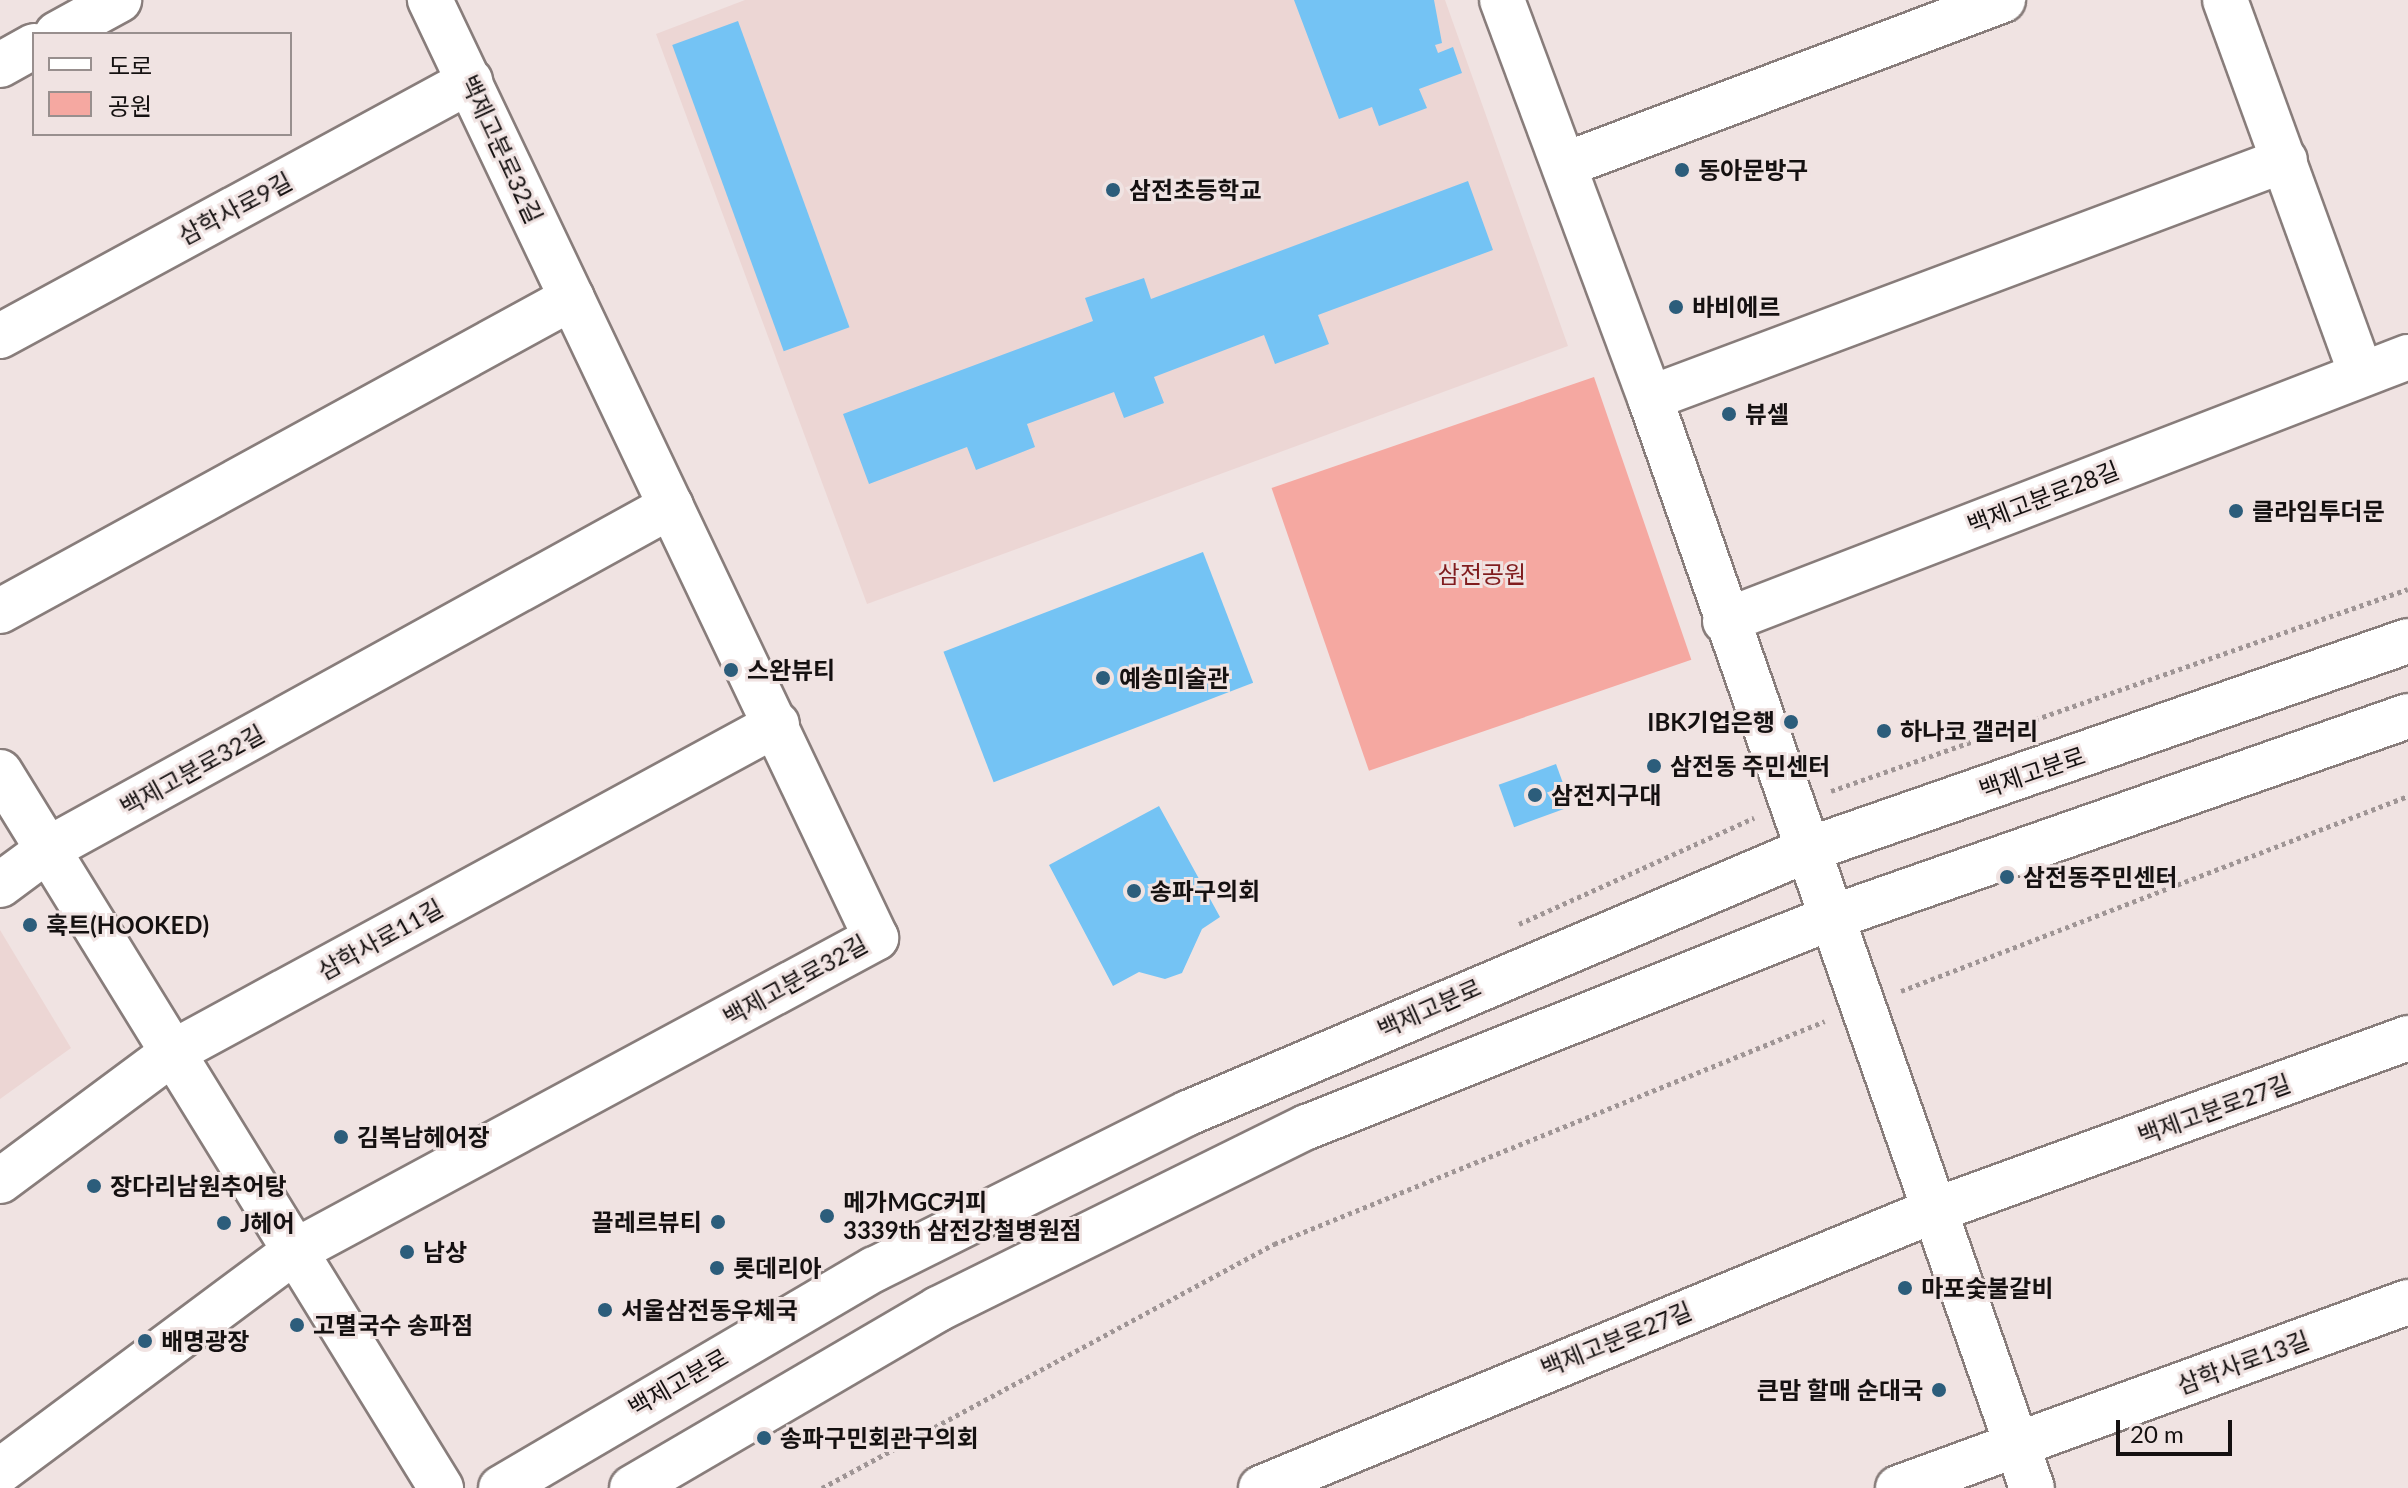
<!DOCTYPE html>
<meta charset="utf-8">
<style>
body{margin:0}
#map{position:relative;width:2408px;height:1488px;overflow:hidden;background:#f0e3e2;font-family:Lato,"Noto Sans KR",sans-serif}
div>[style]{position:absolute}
.built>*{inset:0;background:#ecd6d4}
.green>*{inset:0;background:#f5a8a1;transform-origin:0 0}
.building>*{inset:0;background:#74c3f4;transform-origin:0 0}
.path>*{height:5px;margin-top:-2.5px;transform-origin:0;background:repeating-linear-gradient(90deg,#9f9595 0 4px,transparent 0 8px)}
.roads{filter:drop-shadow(2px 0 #887d7b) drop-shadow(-2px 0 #887d7b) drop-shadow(0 2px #887d7b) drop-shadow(0 -2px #887d7b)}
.minor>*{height:44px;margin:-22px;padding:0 22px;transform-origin:22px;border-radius:22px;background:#fff}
.major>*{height:44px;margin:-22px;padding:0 22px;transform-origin:22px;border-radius:22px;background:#fff}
.dots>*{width:22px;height:22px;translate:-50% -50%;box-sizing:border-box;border:4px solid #f0e3e2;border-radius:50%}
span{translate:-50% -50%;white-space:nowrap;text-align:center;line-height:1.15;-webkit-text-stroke:6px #f0e3e2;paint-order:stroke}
.street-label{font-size:24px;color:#151111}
.poi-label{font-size:24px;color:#151111;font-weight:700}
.left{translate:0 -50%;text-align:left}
.right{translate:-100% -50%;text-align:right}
.park-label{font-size:24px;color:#801c1e}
.legend{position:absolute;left:32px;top:32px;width:260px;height:104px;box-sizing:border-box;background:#f0e3e2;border:2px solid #988f8e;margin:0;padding:10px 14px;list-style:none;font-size:24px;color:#151111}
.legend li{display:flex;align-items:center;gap:16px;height:40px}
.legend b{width:40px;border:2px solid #988f8e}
.scale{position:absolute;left:2116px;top:1420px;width:116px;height:36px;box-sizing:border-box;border:4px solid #151111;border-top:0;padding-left:10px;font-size:24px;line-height:28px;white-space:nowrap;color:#151111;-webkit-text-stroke:6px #f0e3e2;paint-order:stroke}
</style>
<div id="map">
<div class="built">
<i style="clip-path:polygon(745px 0,1445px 0,1568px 346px,867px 604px,656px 34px)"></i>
<i style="clip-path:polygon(0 930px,71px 1048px,0 1099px)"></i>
</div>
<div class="green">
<i style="left:1594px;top:377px;width:299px;height:341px;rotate:71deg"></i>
</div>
<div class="building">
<i style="clip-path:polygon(1294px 0,1434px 0,1442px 43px,1435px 45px,1438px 53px,1453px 47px,1462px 73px,1419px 89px,1427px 108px,1379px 126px,1372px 107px,1339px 119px)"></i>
<i style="left:738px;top:21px;width:326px;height:70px;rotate:70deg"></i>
<i style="clip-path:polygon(1468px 181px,1493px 250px,1318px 315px,1329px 344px,1275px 364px,1264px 335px,1154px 377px,1164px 403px,1124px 418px,1114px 392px,1027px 424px,1035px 447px,976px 470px,967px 447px,869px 484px,843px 414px,1093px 321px,1085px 298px,1144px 278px,1151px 299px)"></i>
<i style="left:1203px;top:552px;width:140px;height:278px;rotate:69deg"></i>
<i style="left:1556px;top:764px;width:45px;height:61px;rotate:70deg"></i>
<i style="clip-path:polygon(1159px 806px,1220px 917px,1202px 929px,1182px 973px,1165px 979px,1139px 972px,1113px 986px,1049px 865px)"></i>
</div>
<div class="path">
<i style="left:1831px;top:791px;width:611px;rotate:-19.29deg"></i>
<i style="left:1519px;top:924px;width:258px;rotate:-24.3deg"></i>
<i style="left:1901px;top:991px;width:543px;rotate:-21.04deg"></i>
<i style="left:822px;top:1488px;width:514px;rotate:-28.36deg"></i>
<i style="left:1274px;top:1244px;width:594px;rotate:-22.03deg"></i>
</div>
<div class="roads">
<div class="minor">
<i style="left:1502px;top:0;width:425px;rotate:69.6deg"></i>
<i style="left:1650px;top:398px;width:1155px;rotate:70.69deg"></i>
<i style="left:2225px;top:0;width:397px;rotate:70deg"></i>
<i style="left:57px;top:34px;width:71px;rotate:-28.7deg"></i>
<i style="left:0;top:65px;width:39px;rotate:-29deg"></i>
<i style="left:1564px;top:165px;width:469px;rotate:-20.6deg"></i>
<i style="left:0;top:336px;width:535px;rotate:-28.48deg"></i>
<i style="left:1650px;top:398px;width:678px;rotate:-20.55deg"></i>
<i style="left:0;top:611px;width:652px;rotate:-28.69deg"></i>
<i style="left:1725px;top:621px;width:732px;rotate:-21.13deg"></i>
<i style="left:0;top:772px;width:841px;rotate:58.37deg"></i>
<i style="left:0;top:885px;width:62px;rotate:-36.5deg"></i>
<i style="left:50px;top:848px;width:709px;rotate:-28.84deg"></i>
<i style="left:0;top:1181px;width:218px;rotate:-36.6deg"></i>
<i style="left:175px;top:1051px;width:685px;rotate:-28.51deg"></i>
<i style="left:0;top:1471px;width:370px;rotate:-36.7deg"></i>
<i style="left:297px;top:1250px;width:658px;rotate:-28.32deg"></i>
<i style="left:876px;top:938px;width:1039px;rotate:-115.43deg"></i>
<i style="left:1261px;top:1488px;width:724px;rotate:-22.42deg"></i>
<i style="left:1930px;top:1212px;width:509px;rotate:-20deg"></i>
<i style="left:1898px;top:1488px;width:543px;rotate:-20.04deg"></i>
</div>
<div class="major">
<i style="left:501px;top:1488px;width:433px;rotate:-30.4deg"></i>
<i style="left:875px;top:1269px;width:350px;rotate:-26.5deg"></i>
<i style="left:1188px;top:1113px;width:673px;rotate:-23.02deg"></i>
<i style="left:1807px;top:850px;width:636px;rotate:-19.18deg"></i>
<i style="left:632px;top:1488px;width:355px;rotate:-30.3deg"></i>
<i style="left:938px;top:1309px;width:411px;rotate:-26.3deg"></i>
<i style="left:1307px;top:1127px;width:566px;rotate:-21.76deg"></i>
<i style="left:1833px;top:917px;width:609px;rotate:-19.27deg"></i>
</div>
</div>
<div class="dots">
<i style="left:1682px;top:170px;background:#2c5d7b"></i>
<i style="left:1113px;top:190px;background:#2c5d7b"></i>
<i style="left:1676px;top:307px;background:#2c5d7b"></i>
<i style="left:1729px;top:414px;background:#2c5d7b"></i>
<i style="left:2236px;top:511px;background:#2c5d7b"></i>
<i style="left:731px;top:670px;background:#2c5d7b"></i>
<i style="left:1103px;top:678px;background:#2c5d7b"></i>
<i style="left:1791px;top:722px;background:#2c5d7b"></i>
<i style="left:1884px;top:731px;background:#2c5d7b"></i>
<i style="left:1654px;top:766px;background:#2c5d7b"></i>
<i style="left:1535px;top:795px;background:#2c5d7b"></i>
<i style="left:2007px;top:877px;background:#2c5d7b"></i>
<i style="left:1134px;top:891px;background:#2c5d7b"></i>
<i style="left:30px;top:925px;background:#2c5d7b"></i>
<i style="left:341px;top:1137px;background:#2c5d7b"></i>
<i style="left:94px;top:1186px;background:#2c5d7b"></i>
<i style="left:827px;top:1216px;background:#2c5d7b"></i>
<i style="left:718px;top:1222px;background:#2c5d7b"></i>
<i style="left:224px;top:1223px;background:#2c5d7b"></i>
<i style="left:407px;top:1252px;background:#2c5d7b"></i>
<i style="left:717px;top:1268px;background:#2c5d7b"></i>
<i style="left:1905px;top:1288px;background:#2c5d7b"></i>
<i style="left:605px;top:1310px;background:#2c5d7b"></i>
<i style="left:297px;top:1325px;background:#2c5d7b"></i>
<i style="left:145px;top:1341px;background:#2c5d7b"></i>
<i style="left:1939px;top:1390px;background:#2c5d7b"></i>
<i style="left:764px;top:1438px;background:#2c5d7b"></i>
</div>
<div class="street-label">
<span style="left:502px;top:149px;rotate:65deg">백제고분로32길</span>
<span style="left:235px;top:208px;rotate:-28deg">삼학사로9길</span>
<span style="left:2043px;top:497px;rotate:-21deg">백제고분로28길</span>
<span style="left:192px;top:770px;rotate:-29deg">백제고분로32길</span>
<span style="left:2032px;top:772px;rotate:-19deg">백제고분로</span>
<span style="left:380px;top:939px;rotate:-29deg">삼학사로11길</span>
<span style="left:795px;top:980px;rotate:-29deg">백제고분로32길</span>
<span style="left:1429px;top:1008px;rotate:-24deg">백제고분로</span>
<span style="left:2214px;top:1109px;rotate:-20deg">백제고분로27길</span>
<span style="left:1616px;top:1339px;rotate:-22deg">백제고분로27길</span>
<span style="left:2243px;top:1362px;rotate:-20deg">삼학사로13길</span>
<span style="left:678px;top:1382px;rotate:-30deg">백제고분로</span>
</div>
<div class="poi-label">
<span class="left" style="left:1698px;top:170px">동아문방구</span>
<span class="left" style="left:1129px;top:190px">삼전초등학교</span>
<span class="left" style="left:1692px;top:307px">바비에르</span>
<span class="left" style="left:1745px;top:414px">뷰셀</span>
<span class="left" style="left:2252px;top:511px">클라임투더문</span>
<span class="left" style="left:747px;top:670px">스완뷰티</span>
<span class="left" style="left:1119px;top:678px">예송미술관</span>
<span class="right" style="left:1775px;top:722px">IBK기업은행</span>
<span class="left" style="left:1900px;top:731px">하나코 갤러리</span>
<span class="left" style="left:1670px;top:766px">삼전동 주민센터</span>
<span class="left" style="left:1551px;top:795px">삼전지구대</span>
<span class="left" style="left:2023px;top:877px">삼전동주민센터</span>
<span class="left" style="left:1150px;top:891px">송파구의회</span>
<span class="left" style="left:46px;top:925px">훅트(HOOKED)</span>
<span class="left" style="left:357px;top:1137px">김복남헤어장</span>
<span class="left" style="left:110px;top:1186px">장다리남원추어탕</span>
<span class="left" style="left:843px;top:1216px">메가MGC커피<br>3339th 삼전강철병원점</span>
<span class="right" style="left:702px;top:1222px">끌레르뷰티</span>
<span class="left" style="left:240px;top:1223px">J헤어</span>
<span class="left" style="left:423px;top:1252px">남상</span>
<span class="left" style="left:733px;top:1268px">롯데리아</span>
<span class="left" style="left:1921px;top:1288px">마포숯불갈비</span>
<span class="left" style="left:621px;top:1310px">서울삼전동우체국</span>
<span class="left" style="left:313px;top:1325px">고멸국수 송파점</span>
<span class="left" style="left:161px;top:1341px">배명광장</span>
<span class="right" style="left:1923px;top:1390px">큰맘 할매 순대국</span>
<span class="left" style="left:780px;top:1438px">송파구민회관구의회</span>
</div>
<div class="park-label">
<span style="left:1482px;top:574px">삼전공원</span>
</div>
<ul class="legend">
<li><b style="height:10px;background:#fff"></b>도로</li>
<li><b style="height:22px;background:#f5a8a1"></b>공원</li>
</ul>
<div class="scale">20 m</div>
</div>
